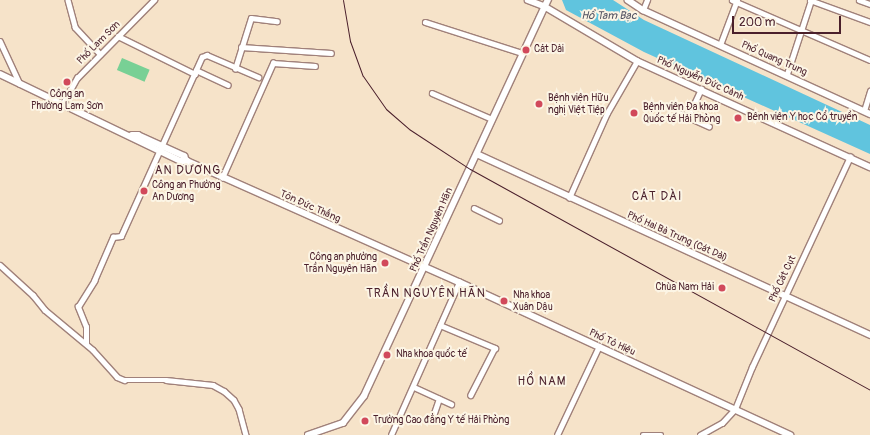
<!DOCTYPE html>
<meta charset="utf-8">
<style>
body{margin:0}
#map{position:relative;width:870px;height:435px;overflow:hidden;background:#f6e3c9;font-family:Pangolin,sans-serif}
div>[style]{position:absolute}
.green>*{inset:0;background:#78d095;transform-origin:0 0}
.water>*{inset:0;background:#60c4de}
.roads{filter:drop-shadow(1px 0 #a0817a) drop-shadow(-1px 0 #a0817a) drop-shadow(0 1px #a0817a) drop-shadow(0 -1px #a0817a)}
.minor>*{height:4.5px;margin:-2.25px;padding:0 2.25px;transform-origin:2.25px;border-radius:2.25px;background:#fff}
.major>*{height:5.5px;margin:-2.75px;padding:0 2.75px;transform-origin:2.75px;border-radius:2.75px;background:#fff}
.rail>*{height:1px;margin:-0.5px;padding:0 0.5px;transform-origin:0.5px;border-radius:0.5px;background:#4a1f2b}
.dots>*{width:11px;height:11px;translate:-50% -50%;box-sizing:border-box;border:2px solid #fcf5e5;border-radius:50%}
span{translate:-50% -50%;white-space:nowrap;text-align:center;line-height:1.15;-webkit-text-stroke:4px #fcf5e5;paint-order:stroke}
.street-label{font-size:10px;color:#4a1f2b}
.poi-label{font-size:10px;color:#4a1f2b}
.left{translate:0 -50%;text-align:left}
.right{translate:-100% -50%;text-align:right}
.water-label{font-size:11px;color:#515161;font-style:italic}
.quarter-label{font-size:12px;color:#4a1f2b;letter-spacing:1px}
.scale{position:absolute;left:732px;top:16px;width:109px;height:18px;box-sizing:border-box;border:2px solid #4a1f2b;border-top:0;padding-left:5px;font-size:12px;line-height:14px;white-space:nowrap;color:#4a1f2b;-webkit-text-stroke:3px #fcf5e5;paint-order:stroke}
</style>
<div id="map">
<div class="green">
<i style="left:122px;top:58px;width:30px;height:13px;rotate:23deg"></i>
</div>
<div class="water">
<i style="clip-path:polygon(562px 0,613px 0,644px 20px,870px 125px,870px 154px,644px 52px,566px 10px)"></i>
</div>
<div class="roads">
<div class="minor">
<i style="left:68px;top:0;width:28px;rotate:75deg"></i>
<i style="left:75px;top:27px;width:37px;rotate:47deg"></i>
<i style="left:732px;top:0;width:150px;rotate:23.5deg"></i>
<i style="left:810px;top:0;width:64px;rotate:20.1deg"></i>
<i style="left:859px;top:0;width:12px;rotate:20deg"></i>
<i style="left:643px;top:10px;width:11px;rotate:-68deg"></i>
<i style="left:425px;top:22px;width:102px;rotate:17.7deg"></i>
<i style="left:118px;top:36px;width:86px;rotate:26.3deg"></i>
<i style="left:0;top:41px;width:47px;rotate:65.1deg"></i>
<i style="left:720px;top:45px;width:48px;rotate:-69.3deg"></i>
<i style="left:241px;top:47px;width:90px;rotate:3.8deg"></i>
<i style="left:235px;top:69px;width:53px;rotate:-72.6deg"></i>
<i style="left:251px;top:18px;width:26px;rotate:7deg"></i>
<i style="left:196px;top:70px;width:35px;rotate:25deg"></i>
<i style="left:787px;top:74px;width:78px;rotate:-72deg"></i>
<i style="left:432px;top:93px;width:65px;rotate:23.4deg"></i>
<i style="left:63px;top:103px;width:29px;rotate:-61deg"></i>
<i style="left:77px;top:78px;width:110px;rotate:-45.4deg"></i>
<i style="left:864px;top:111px;width:21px;rotate:-73deg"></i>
<i style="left:677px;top:112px;width:35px;rotate:24deg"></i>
<i style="left:688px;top:117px;width:31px;rotate:-65deg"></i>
<i style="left:222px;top:178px;width:126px;rotate:-66.1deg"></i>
<i style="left:273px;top:63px;width:42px;rotate:4.1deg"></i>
<i style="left:569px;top:198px;width:93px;rotate:-65.9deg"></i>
<i style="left:607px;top:113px;width:60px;rotate:-60deg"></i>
<i style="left:474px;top:208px;width:28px;rotate:26deg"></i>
<i style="left:0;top:265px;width:45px;rotate:42.3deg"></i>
<i style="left:33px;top:295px;width:19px;rotate:51deg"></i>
<i style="left:45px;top:310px;width:62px;rotate:39.8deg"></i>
<i style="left:93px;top:350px;width:36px;rotate:48deg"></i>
<i style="left:117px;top:377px;width:8px;rotate:23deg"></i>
<i style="left:124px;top:380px;width:42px"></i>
<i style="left:166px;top:380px;width:47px;rotate:6.1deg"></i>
<i style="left:213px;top:385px;width:13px;rotate:29deg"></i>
<i style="left:224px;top:391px;width:13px;rotate:42deg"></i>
<i style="left:234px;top:400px;width:10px;rotate:61deg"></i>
<i style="left:239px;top:409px;width:27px;rotate:75deg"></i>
<i style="left:440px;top:325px;width:60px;rotate:22.7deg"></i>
<i style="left:495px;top:348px;width:53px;rotate:117.1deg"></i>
<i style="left:86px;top:343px;width:16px;rotate:-90deg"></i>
<i style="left:86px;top:327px;width:22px;rotate:-112deg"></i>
<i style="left:78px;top:307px;width:31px;rotate:-58deg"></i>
<i style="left:94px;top:281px;width:48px;rotate:-66.6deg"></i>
<i style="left:113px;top:237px;width:8px;rotate:-7deg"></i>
<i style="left:121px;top:236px;width:196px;rotate:-65.7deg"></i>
<i style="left:202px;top:57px;width:5px;rotate:-22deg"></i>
<i style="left:207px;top:55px;width:56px;rotate:23.3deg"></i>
<i style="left:414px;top:387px;width:41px;rotate:24.7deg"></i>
<i style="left:432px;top:419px;width:21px;rotate:-71deg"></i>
<i style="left:391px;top:435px;width:167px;rotate:-66deg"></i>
<i style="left:557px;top:435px;width:98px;rotate:-64.7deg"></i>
<i style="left:643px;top:435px;width:18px"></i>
<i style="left:700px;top:435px;width:25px;rotate:-29deg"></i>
<i style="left:722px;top:423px;width:19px;rotate:-47deg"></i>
<i style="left:735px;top:409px;width:45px;rotate:-68deg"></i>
<i style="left:752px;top:367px;width:232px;rotate:-65deg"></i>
</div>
<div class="major">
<i style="left:528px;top:0;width:17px;rotate:21deg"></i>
<i style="left:544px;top:6px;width:108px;rotate:30.6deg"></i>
<i style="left:637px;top:61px;width:256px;rotate:24.5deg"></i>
<i style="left:628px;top:0;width:18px;rotate:34deg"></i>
<i style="left:643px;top:10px;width:250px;rotate:24.6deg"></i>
<i style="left:0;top:74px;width:201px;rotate:25.7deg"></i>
<i style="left:181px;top:161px;width:6px"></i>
<i style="left:187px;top:161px;width:298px;rotate:24deg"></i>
<i style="left:459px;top:282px;width:365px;rotate:24.8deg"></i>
<i style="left:132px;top:135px;width:6px"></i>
<i style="left:138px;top:135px;width:51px;rotate:24.5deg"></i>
<i style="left:184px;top:156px;width:6px;rotate:59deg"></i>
<i style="left:477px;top:154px;width:433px;rotate:24.7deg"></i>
<i style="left:308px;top:435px;width:37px;rotate:-19deg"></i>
<i style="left:343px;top:423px;width:34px;rotate:-52deg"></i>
<i style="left:364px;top:396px;width:437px;rotate:-65.1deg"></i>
</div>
</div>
<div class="rail">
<i style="left:343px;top:0;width:42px;rotate:80.3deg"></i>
<i style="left:350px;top:41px;width:37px;rotate:70deg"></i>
<i style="left:363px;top:76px;width:40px;rotate:55.1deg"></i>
<i style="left:386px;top:109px;width:30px;rotate:41deg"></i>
<i style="left:409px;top:129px;width:73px;rotate:33.3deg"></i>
<i style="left:470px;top:169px;width:457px;rotate:28.9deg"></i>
</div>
<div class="dots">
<i style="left:526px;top:50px;background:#d1495b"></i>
<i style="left:67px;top:82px;background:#d1495b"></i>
<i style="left:539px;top:104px;background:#d1495b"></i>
<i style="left:634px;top:113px;background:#d1495b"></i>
<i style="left:738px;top:118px;background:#d1495b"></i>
<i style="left:144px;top:191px;background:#d1495b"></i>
<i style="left:385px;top:263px;background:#d1495b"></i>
<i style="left:722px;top:288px;background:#d1495b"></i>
<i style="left:504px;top:301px;background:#d1495b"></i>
<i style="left:387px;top:355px;background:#d1495b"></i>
<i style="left:365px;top:421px;background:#d1495b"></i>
</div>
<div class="street-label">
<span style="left:99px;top:43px;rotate:-45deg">Phố Lam Sơn</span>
<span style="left:774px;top:59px;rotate:24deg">Phố Quang Trung</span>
<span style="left:700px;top:79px;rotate:24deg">Phố Nguyễn Đức Cảnh</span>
<span style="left:310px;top:207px;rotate:24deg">Tôn Đức Thắng</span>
<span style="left:432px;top:230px;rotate:-66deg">Phố Trần Nguyên Hãn</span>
<span style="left:677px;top:237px;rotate:24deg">Phố Hai Bà Trưng (Cát Dài)</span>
<span style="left:783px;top:279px;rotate:-65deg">Phố Cát Cụt</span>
<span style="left:612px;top:343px;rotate:25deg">Phố Tô Hiệu</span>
</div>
<div class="poi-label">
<span class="left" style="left:534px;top:50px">Cát Dài</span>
<span style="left:67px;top:100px">Công an<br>Phường Lam Sơn</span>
<span class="left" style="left:548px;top:104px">Bệnh viện Hữu<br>nghị Việt Tiệp</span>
<span class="left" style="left:643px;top:113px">Bệnh viện Đa khoa<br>Quốc tế Hải Phòng</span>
<span class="left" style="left:747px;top:118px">Bênh viện Y học Cổ truyền</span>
<span class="left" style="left:152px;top:191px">Công an Phường<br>An Dương</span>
<span class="right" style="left:377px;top:263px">Công an phường<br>Trần Nguyên Hãn</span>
<span class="right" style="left:714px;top:288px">Chùa Nam Hải</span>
<span class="left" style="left:513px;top:301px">Nha khoa<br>Xuân Dậu</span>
<span class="left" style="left:396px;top:355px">Nha khoa quốc tế</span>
<span class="left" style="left:373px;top:421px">Trường Cao đẳng Y tế Hải Phòng</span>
</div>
<div class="water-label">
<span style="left:609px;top:16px">Hồ Tam Bạc</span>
</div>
<div class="quarter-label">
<span style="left:188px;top:171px">AN DƯƠNG</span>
<span style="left:657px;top:197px">CÁT DÀI</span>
<span style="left:426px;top:294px">TRẦN NGUYÊN HÃN</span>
<span style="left:542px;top:382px">HỒ NAM</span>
</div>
<div class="scale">200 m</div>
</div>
